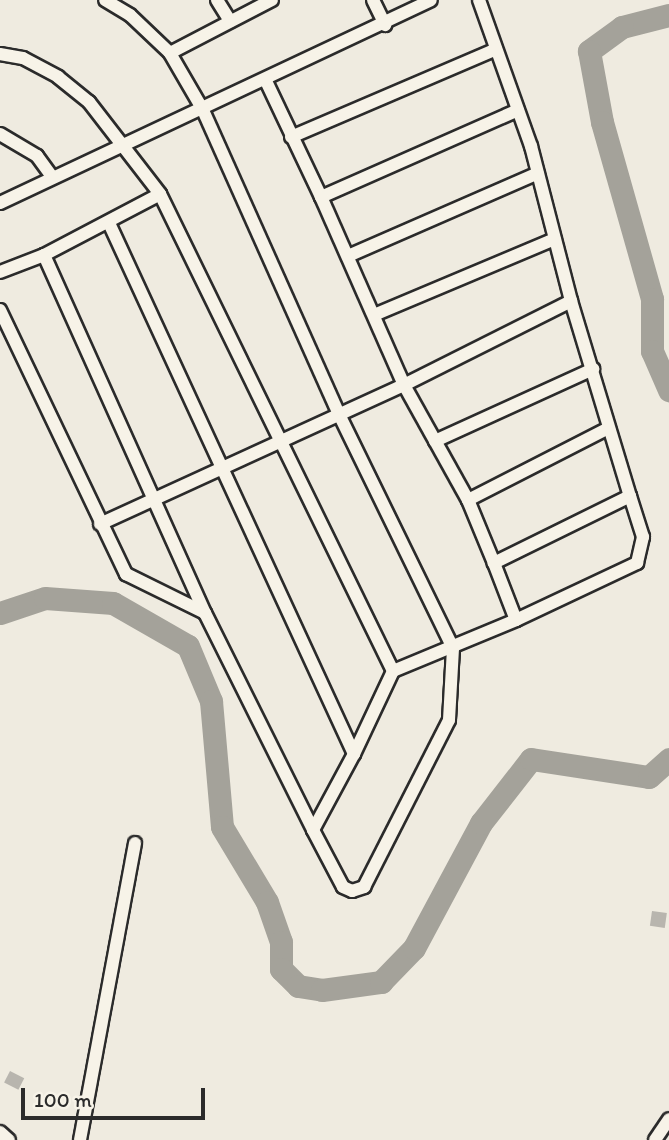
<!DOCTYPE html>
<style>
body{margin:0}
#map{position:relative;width:669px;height:1140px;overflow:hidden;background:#efebe0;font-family:Itim,sans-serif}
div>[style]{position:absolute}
.river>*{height:23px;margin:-11.5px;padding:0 11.5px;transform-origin:11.5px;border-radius:11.5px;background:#a4a29a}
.building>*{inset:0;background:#b8b5ae;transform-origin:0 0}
.roads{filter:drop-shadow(2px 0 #2b2b2b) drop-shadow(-2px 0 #2b2b2b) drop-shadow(0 2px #2b2b2b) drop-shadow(0 -2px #2b2b2b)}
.minor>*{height:12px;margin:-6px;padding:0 6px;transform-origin:6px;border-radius:6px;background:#f7f3e8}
span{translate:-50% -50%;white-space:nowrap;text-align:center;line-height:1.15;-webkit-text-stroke:5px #f7f3e8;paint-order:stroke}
.scale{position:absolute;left:21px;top:1088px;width:184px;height:32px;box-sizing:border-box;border:4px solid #2b2b2b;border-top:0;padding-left:9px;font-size:21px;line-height:24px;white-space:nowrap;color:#2b2b2b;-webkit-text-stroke:5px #f7f3e8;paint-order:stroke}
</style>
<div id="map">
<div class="river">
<i style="left:669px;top:15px;width:49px;rotate:165.7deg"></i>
<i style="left:622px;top:27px;width:41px;rotate:144deg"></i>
<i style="left:589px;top:51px;width:72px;rotate:79.6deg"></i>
<i style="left:602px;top:122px;width:184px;rotate:74.2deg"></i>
<i style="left:652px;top:299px;width:52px;rotate:90deg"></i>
<i style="left:652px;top:351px;width:43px;rotate:66.4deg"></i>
<i style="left:0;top:613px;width:47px;rotate:-18.4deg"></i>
<i style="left:45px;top:598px;width:68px;rotate:4.2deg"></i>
<i style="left:113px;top:603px;width:86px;rotate:29.8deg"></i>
<i style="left:188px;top:646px;width:60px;rotate:67.3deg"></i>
<i style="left:211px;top:701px;width:126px;rotate:85deg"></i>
<i style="left:222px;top:827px;width:87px;rotate:59deg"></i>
<i style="left:267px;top:902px;width:42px;rotate:70.7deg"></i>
<i style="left:281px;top:942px;width:27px;rotate:90deg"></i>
<i style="left:281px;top:969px;width:24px;rotate:45deg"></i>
<i style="left:298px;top:986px;width:24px;rotate:9deg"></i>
<i style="left:322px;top:990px;width:60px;rotate:-7.7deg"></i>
<i style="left:381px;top:982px;width:47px;rotate:-45.9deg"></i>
<i style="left:414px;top:948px;width:142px;rotate:-61.8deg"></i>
<i style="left:481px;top:823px;width:81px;rotate:-52deg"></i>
<i style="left:531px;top:759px;width:119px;rotate:8.7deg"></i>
<i style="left:649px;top:777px;width:27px;rotate:-42deg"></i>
</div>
<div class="building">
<i style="left:652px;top:911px;width:15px;height:15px;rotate:8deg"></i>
<i style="left:10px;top:1071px;width:16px;height:13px;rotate:27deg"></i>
</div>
<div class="roads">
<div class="minor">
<i style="left:217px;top:0;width:25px;rotate:58deg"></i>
<i style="left:373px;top:0;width:28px;rotate:64deg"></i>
<i style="left:479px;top:0;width:155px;rotate:70.4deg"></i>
<i style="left:531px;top:146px;width:160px;rotate:75.5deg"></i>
<i style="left:170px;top:53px;width:115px;rotate:-27.5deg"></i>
<i style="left:0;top:54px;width:23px;rotate:10deg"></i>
<i style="left:23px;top:58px;width:40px;rotate:28deg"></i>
<i style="left:58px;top:77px;width:40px;rotate:39deg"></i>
<i style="left:89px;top:102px;width:116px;rotate:52.3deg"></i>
<i style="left:160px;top:194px;width:531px;rotate:63.97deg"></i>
<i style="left:266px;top:81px;width:128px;rotate:64.6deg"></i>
<i style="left:321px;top:197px;width:215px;rotate:-23.8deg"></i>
<i style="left:0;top:134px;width:43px;rotate:30.7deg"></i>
<i style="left:37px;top:156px;width:26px;rotate:54deg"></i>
<i style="left:291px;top:137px;width:223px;rotate:-23.2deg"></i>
<i style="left:0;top:203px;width:476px;rotate:-25.2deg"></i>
<i style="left:109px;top:223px;width:585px;rotate:65.23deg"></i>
<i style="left:354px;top:754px;width:92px;rotate:-64.8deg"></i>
<i style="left:393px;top:671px;width:133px;rotate:-22.5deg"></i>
<i style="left:516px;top:620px;width:61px;rotate:-111.1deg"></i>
<i style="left:44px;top:255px;width:393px;rotate:65.8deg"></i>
<i style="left:205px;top:613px;width:242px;rotate:63.5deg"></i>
<i style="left:313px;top:830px;width:64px;rotate:62.2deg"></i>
<i style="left:343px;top:887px;width:10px;rotate:24deg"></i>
<i style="left:352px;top:891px;width:13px;rotate:-18deg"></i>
<i style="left:364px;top:887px;width:187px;rotate:-63deg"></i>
<i style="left:449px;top:720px;width:72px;rotate:-86.8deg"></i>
<i style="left:453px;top:648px;width:263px;rotate:-116deg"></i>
<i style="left:338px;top:412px;width:331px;rotate:-114.1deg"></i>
<i style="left:203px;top:110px;width:66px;rotate:-120.1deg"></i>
<i style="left:170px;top:53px;width:55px;rotate:-136.5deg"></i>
<i style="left:130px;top:15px;width:29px;rotate:-149deg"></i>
<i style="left:348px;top:256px;width:207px;rotate:-23.6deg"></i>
<i style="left:0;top:272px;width:47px;rotate:-21.1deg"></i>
<i style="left:44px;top:255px;width:131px;rotate:-27.7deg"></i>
<i style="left:0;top:310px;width:293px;rotate:64.5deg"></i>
<i style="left:126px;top:574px;width:88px;rotate:26.3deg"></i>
<i style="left:374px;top:315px;width:196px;rotate:-22.8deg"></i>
<i style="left:435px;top:441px;width:174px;rotate:-24.5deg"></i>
<i style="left:468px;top:500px;width:158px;rotate:-27.1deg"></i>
<i style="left:100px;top:524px;width:334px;rotate:-24.6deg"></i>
<i style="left:404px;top:385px;width:187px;rotate:-26.7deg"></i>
<i style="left:571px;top:301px;width:204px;rotate:73.2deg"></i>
<i style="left:630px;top:496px;width:152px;rotate:153.8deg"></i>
<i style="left:494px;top:563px;width:68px;rotate:-112.4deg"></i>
<i style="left:468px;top:500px;width:132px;rotate:-119.1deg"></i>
<i style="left:404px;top:385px;width:206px;rotate:-113.8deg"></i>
<i style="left:516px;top:620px;width:134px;rotate:-25.2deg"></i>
<i style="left:637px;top:563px;width:27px;rotate:-77deg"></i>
<i style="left:643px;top:537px;width:43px;rotate:-107.6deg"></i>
<i style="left:313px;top:830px;width:86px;rotate:-61.7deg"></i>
<i style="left:0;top:1132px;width:12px;rotate:42deg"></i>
<i style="left:80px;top:1140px;width:302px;rotate:-79.5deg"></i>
<i style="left:655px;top:1140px;width:25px;rotate:-56deg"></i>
</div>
</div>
<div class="scale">100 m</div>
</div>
